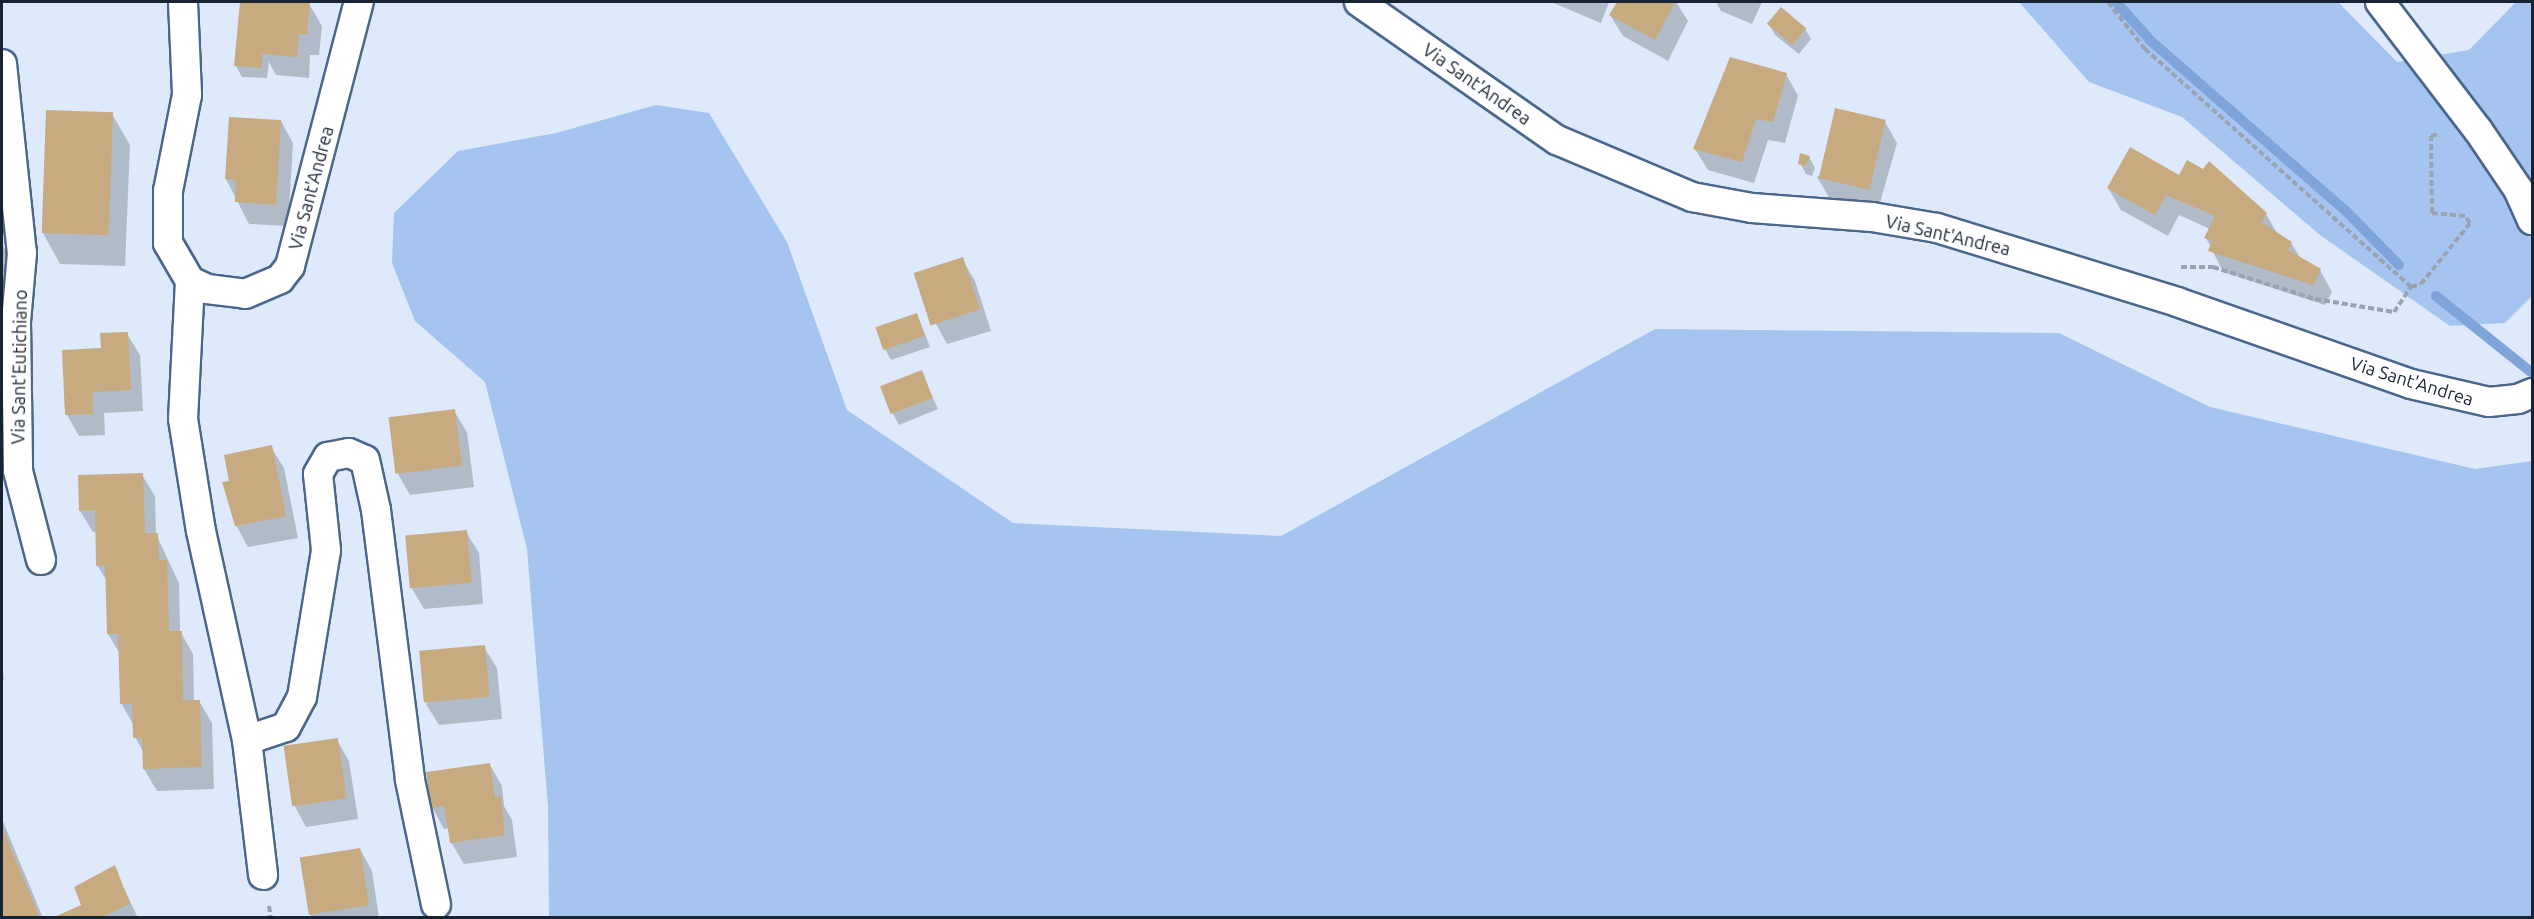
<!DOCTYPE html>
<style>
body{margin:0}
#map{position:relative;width:2534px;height:919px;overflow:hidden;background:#deeafb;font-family:Ubuntu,sans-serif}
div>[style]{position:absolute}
.green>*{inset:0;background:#a5c4ef}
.shadow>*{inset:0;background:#0003}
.stream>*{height:10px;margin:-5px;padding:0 5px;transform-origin:5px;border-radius:5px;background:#7ea4da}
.building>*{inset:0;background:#c7aa7f;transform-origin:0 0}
.path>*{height:4px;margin-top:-2px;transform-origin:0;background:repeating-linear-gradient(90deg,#97a3b3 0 6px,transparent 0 9px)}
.roads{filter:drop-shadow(2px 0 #4b668b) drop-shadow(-2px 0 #4b668b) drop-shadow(0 2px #4b668b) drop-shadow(0 -2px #4b668b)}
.minor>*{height:28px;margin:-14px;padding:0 14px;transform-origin:14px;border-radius:14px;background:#fff}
span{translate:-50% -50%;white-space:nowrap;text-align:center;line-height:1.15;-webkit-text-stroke:4.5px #fff;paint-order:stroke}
.street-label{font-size:18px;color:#172232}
.frame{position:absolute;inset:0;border:3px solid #172232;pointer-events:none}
</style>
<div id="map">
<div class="green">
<i style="clip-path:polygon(2019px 2px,2338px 2px,2397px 62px,2469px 50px,2516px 2px,2532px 2px,2532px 296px,2505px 323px,2450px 326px,2320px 235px,2182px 117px,2089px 82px)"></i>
<i style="clip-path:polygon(656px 105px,709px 113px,787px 242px,847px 410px,1013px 523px,1281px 536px,1655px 329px,2059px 333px,2210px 407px,2475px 469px,2532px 461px,2532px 917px,549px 917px,548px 807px,527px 549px,485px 382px,415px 321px,392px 263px,394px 213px,458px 151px,556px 133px)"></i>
</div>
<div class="shadow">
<i style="clip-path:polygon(241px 2px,308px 2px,322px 26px,319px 55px,310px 55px,309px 78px,276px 75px,269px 62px,267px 78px,242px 77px,236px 66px)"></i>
<i style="clip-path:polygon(1551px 2px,1609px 2px,1601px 23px)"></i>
<i style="clip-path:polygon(1619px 2px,1676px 2px,1688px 21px,1668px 61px,1623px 36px,1610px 15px)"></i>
<i style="clip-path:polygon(1716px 2px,1762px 2px,1752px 24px,1721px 11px)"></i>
<i style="clip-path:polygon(1769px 24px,1805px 29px,1811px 39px,1799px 54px,1775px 35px)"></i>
<i style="clip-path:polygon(1786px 74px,1798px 96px,1785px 143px,1768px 140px,1754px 183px,1708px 170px,1695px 149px)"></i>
<i style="clip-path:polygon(112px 114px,130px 145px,125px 266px,60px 264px,43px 233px)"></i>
<i style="clip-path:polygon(281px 121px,293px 143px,288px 226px,249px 224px,226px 179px)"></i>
<i style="clip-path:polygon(1885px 122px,1897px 143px,1878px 210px,1830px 199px,1817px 177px)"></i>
<i style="clip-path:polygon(1809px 157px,1815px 168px,1812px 176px,1806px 174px,1800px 163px)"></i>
<i style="clip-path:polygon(2179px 177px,2266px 214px,2277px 233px,2291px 243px,2301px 259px,2320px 270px,2332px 292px,2325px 305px,2223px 272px,2206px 238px,2210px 229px,2179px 215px,2168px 236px,2121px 210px,2108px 188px)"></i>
<i style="clip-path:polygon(2px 244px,16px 269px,3px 317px,2px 317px)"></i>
<i style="clip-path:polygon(962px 259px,975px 281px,991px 331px,947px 344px,935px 322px)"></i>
<i style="clip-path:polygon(917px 314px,930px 347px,891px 360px,885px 349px)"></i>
<i style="clip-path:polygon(127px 334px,140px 355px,143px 411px,104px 413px,105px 435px,79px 436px,67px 415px,103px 349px)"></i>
<i style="clip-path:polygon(921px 372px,938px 409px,899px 425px,893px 414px)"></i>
<i style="clip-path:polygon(2px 385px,5px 391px,2px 509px)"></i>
<i style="clip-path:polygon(454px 411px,467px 432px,474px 487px,410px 495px,398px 474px)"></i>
<i style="clip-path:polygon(271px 447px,284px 468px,298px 538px,248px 547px,236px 525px,231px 482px)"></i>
<i style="clip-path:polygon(142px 475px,155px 496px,156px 534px,179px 583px,180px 631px,193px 654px,194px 701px,199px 701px,212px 723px,214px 789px,157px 791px,144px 769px,144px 753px,135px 737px,134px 726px,121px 703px,120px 654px,108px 634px,107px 581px,97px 565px,97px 532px,93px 532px,80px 511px)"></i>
<i style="clip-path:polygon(466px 532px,479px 553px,483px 604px,424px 609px,411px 587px)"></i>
<i style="clip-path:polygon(484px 647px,497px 668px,502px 719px,439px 725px,426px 704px)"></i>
<i style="clip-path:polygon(2px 663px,4px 680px,2px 680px)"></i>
<i style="clip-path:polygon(337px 740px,349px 761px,358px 819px,306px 827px,294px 805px)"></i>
<i style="clip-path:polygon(490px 765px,502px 786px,504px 806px,512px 820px,517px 857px,464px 864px,451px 842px,449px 828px,444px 829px,432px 807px)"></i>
<i style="clip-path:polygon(2px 819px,43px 918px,2px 918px)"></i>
<i style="clip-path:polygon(360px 849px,372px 871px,379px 918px,312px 918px,310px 914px)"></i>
<i style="clip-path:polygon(114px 867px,138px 918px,56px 918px,80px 907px)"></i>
</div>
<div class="stream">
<i style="left:2116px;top:2px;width:52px;rotate:48.1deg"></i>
<i style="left:2151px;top:41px;width:257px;rotate:41.1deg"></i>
<i style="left:2345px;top:210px;width:77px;rotate:45.5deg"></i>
<i style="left:2436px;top:296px;width:123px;rotate:38.7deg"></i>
</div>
<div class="building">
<i style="clip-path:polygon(240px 2px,310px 3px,307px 34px,299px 34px,297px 57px,262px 54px,262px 68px,234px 66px)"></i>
<i style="clip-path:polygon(1617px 2px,1675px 2px,1655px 40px,1609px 15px)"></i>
<i style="left:1781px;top:7px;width:33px;height:22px;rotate:40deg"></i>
<i style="clip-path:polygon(1730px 57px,1787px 73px,1773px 122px,1756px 119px,1742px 162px,1693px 149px)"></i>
<i style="left:1835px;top:108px;width:52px;height:72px;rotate:13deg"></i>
<i style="left:46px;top:110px;width:67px;height:123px;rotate:2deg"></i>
<i style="clip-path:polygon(229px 117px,281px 120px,276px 205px,235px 202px,236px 180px,225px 179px)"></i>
<i style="clip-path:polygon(2130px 147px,2179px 175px,2187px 160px,2203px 169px,2209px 161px,2267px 213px,2261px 222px,2292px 242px,2288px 250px,2321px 269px,2313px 285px,2208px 251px,2212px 241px,2204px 238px,2215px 216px,2166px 195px,2155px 215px,2107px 188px)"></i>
<i style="clip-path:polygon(1800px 153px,1810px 156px,1806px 166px,1798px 164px)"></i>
<i style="left:963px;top:257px;width:55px;height:52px;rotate:72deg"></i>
<i style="left:917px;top:313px;width:24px;height:44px;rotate:71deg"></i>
<i style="clip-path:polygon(128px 332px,131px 390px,93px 392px,93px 414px,65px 415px,62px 350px,101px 348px,100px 333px)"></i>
<i style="left:922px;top:370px;width:30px;height:45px;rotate:69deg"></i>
<i style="left:455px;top:409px;width:57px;height:67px;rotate:83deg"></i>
<i style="clip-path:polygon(272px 445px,286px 516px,235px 526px,222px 482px,229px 481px,224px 455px)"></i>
<i style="clip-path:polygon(143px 473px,145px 533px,158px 533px,159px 560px,167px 560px,169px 631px,182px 631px,183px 700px,200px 700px,202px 767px,143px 769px,142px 738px,133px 738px,132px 704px,120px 704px,118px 634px,107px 634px,105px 565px,96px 566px,95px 510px,79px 511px,78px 475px)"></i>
<i style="left:467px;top:530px;width:53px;height:62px;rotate:85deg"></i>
<i style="left:485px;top:645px;width:52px;height:66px;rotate:85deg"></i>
<i style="left:338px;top:738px;width:61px;height:55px;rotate:82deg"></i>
<i style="clip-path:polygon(490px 763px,495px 798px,501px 796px,505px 835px,450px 843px,444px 806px,431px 808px,426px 772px)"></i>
<i style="clip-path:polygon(2px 827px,40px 918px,2px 918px)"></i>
<i style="left:360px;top:848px;width:58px;height:61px;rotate:81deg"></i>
<i style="clip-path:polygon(115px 865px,130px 904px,99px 918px,52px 918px,81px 905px,74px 887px)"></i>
</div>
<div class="path">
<i style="left:2108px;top:2px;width:60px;rotate:51.8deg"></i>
<i style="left:2145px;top:49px;width:357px;rotate:41.8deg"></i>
<i style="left:2411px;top:287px;width:10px;rotate:-17deg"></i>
<i style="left:2421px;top:284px;width:78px;rotate:-51.2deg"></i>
<i style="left:2470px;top:223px;width:9px;rotate:-126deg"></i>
<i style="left:2465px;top:216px;width:33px;rotate:-175deg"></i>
<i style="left:2432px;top:213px;width:77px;rotate:-90.7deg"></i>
<i style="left:2431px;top:136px;width:7px;rotate:-16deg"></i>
<i style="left:2181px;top:267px;width:32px"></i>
<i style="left:2213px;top:267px;width:107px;rotate:17.4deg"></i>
<i style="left:2315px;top:299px;width:80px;rotate:9.3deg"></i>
<i style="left:2394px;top:312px;width:30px;rotate:-56deg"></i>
<i style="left:269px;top:906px;width:12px;rotate:81deg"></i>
</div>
<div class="roads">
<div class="minor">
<i style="left:183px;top:2px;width:93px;rotate:87.5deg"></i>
<i style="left:187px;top:95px;width:98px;rotate:101.2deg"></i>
<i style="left:168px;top:191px;width:52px;rotate:90deg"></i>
<i style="left:168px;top:243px;width:44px;rotate:59.9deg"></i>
<i style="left:190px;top:281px;width:19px;rotate:25deg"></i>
<i style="left:207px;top:289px;width:38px;rotate:7deg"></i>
<i style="left:245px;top:294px;width:38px;rotate:-23deg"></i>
<i style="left:280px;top:279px;width:16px;rotate:-52deg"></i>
<i style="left:290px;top:266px;width:273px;rotate:-75.4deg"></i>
<i style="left:1359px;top:2px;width:241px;rotate:34.9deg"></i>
<i style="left:1557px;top:140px;width:147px;rotate:22.9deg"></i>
<i style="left:1692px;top:197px;width:61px;rotate:10.4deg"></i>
<i style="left:1752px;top:208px;width:120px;rotate:4.3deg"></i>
<i style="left:1872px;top:217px;width:66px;rotate:9.6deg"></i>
<i style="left:1937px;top:228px;width:251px;rotate:17.1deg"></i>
<i style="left:2177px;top:302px;width:248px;rotate:19.3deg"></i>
<i style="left:2411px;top:384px;width:80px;rotate:13deg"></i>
<i style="left:2489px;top:402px;width:29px;rotate:-6deg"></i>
<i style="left:2518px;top:399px;width:15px;rotate:-23deg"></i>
<i style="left:2380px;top:2px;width:161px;rotate:52.6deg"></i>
<i style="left:2478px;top:130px;width:71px;rotate:55.9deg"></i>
<i style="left:2518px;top:189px;width:34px;rotate:66deg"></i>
<i style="left:2px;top:64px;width:190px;rotate:84deg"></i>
<i style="left:22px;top:253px;width:69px;rotate:95deg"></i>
<i style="left:16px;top:322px;width:149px;rotate:89.2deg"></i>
<i style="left:18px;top:471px;width:92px;rotate:75.5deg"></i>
<i style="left:190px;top:281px;width:138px;rotate:92.9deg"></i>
<i style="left:183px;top:419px;width:113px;rotate:80.9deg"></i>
<i style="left:201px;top:531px;width:214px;rotate:77.6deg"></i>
<i style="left:247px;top:740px;width:136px;rotate:83.2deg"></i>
<i style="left:247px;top:740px;width:41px;rotate:-18.4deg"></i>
<i style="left:286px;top:727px;width:34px;rotate:-62deg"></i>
<i style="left:302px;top:697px;width:149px;rotate:-80.7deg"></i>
<i style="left:326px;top:550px;width:76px;rotate:-96deg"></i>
<i style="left:318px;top:474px;width:20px;rotate:-60deg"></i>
<i style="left:328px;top:457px;width:21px;rotate:-11deg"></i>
<i style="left:349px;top:453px;width:17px;rotate:24deg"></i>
<i style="left:365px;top:460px;width:51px;rotate:77.6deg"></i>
<i style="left:376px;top:510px;width:272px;rotate:82.8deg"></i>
<i style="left:410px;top:780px;width:127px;rotate:78.2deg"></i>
</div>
</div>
<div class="street-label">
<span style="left:1477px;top:84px;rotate:35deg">Via Sant'Andrea</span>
<span style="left:311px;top:188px;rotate:-75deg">Via Sant'Andrea</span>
<span style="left:1948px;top:235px;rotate:13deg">Via Sant'Andrea</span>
<span style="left:19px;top:367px;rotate:-89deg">Via Sant'Eutichiano</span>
<span style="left:2412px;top:381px;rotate:17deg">Via Sant'Andrea</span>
</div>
<div class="frame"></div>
</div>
